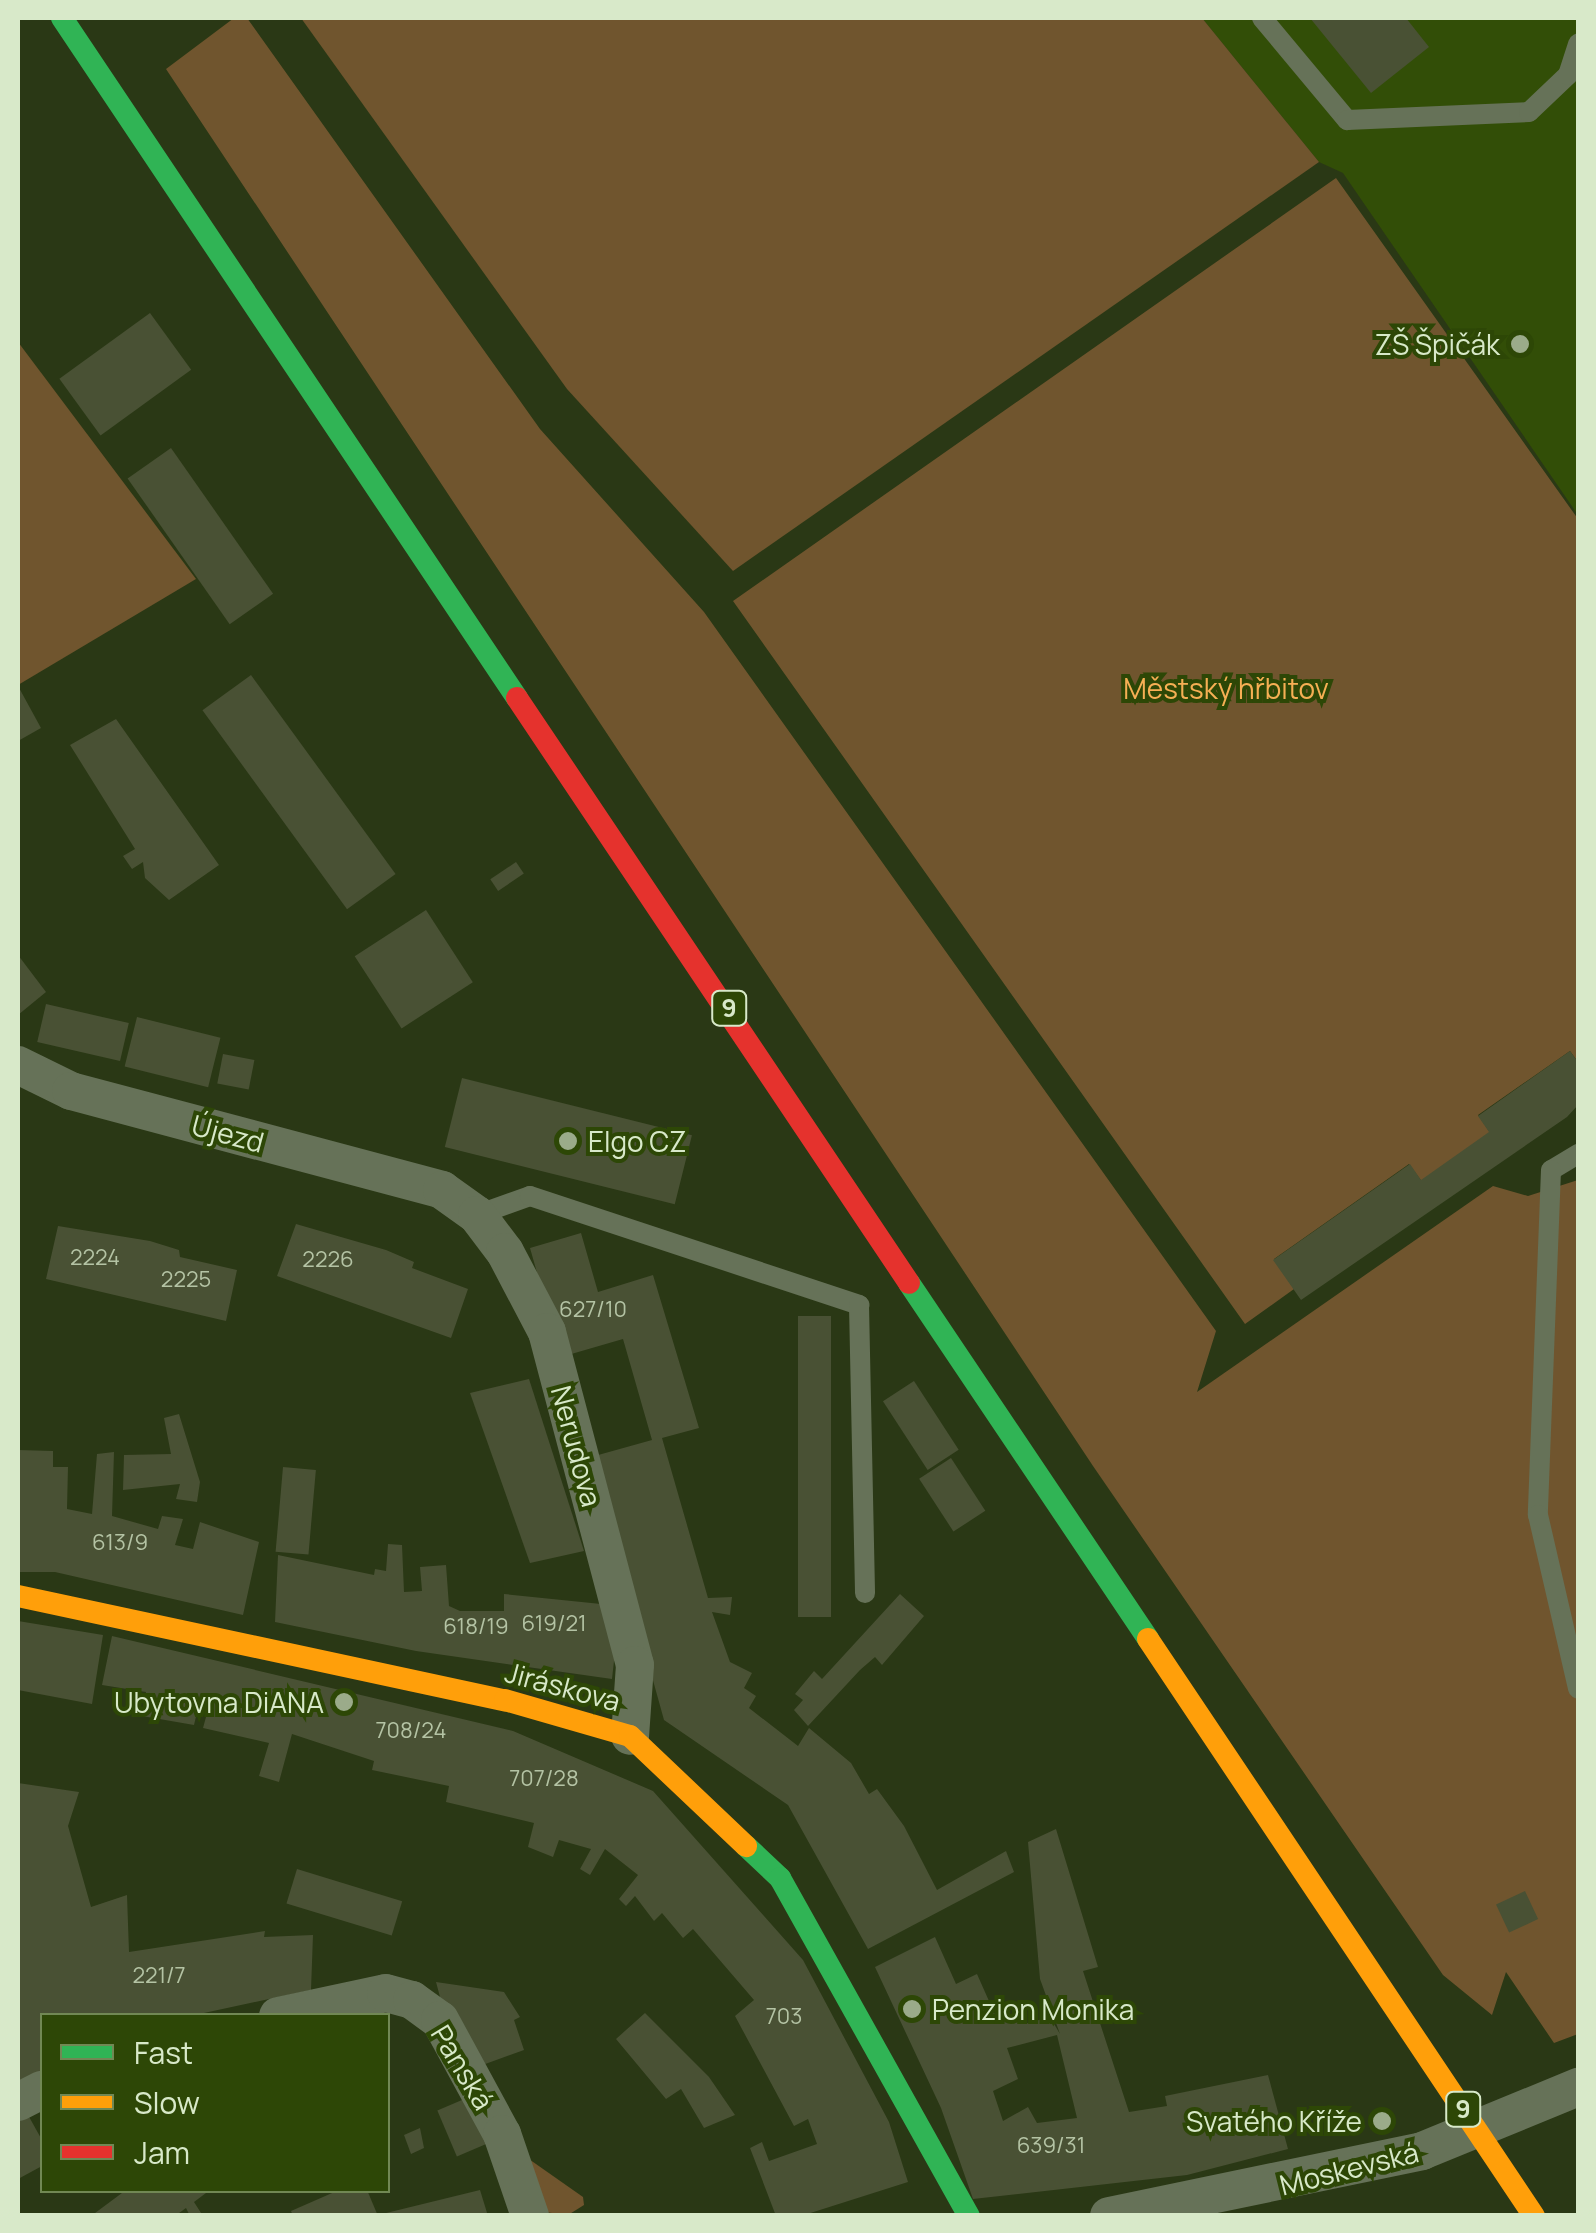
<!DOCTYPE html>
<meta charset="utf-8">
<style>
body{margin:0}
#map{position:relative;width:1596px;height:2233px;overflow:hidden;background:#2a3815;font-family:Manrope,sans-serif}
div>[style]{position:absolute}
.built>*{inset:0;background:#324e07}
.green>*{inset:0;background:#70552e}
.building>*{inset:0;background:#495134;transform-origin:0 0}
.lane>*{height:20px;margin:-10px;padding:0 10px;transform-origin:10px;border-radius:10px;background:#667258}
.street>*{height:38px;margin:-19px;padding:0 19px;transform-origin:19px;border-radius:19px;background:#667258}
.fast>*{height:22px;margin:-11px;padding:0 11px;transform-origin:11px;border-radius:11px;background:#30b455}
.slow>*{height:22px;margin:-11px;padding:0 11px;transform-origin:11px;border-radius:11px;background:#ff9f0a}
.jam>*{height:22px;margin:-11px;padding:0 11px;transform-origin:11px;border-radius:11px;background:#e5322d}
.dots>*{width:28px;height:28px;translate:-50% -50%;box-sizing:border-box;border:5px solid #2d4706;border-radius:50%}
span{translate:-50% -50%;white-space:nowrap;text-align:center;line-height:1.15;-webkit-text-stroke:8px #2d4706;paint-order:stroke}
.number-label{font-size:22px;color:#b4c3a4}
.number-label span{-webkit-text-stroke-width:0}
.shield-label span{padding:2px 8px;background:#2d4706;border:2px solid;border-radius:8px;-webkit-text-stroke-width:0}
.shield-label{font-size:25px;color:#d8e9c9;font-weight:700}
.poi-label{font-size:28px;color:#d8e9c9}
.right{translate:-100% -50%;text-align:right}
.left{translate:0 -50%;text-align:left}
.park-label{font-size:28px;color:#f6af54}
.street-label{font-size:28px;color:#d8e9c9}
.frame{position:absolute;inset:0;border:20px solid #d8e9c9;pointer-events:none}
.legend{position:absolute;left:40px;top:2013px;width:350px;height:180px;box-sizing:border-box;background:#2d4706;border:2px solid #718854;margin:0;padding:12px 18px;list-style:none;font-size:30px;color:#d8e9c9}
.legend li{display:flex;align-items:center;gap:20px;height:50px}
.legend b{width:50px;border:2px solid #718854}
</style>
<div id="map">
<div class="built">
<i style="clip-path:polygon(1202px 18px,1578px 18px,1578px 515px,1343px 173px,1319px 162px)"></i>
</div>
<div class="green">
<i style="clip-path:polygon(234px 18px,247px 18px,540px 429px,704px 612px,1216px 1331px,1197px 1392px,1493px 1186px,1528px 1196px,1578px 1180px,1578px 2034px,1554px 2043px,1506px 1972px,1492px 2015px,1443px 1975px,1093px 1466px,166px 69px)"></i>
<i style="clip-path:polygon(301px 18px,1202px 18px,1319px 162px,733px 571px,567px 389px)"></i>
<i style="clip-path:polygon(1336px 178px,1578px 519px,1578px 1062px,1570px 1051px,1478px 1115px,1506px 1156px,1431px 1194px,1409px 1164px,1274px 1259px,1294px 1289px,1245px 1324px,733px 601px)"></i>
<i style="clip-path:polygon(18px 342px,196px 579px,18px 685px)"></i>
<i style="clip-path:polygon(526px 2157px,583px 2197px,584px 2205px,568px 2215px,544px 2212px)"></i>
</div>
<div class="building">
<i style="clip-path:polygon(1310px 18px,1406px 18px,1429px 47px,1371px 93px)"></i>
<i style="left:150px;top:313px;width:70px;height:112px;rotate:54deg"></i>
<i style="left:171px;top:448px;width:178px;height:53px;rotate:55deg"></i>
<i style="left:251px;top:675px;width:246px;height:60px;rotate:54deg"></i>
<i style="clip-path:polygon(18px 686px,41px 728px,18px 741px)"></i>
<i style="clip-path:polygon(116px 719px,219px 865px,169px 900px,145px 878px,143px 862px,132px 869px,123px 856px,135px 849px,70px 745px)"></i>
<i style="left:516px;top:862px;width:14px;height:31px;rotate:56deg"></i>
<i style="left:426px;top:910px;width:86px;height:85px;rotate:57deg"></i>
<i style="clip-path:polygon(18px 955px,46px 992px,18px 1015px)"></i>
<i style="left:46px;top:1004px;width:85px;height:39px;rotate:13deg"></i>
<i style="left:137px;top:1017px;width:86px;height:51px;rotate:14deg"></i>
<i style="clip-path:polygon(1570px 1051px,1578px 1062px,1578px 1105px,1567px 1117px,1301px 1300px,1273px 1260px,1410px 1164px,1421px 1180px,1489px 1132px,1478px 1116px)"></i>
<i style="left:223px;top:1054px;width:32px;height:30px;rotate:11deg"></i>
<i style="left:462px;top:1078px;width:237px;height:71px;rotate:14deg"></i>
<i style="clip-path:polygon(296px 1224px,386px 1250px,414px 1262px,412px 1268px,468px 1289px,451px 1338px,277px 1276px)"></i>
<i style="clip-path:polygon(58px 1226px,150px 1241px,179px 1250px,180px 1257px,237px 1270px,226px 1321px,46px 1279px)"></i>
<i style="clip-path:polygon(581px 1233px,598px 1292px,653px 1275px,699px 1428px,662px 1438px,708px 1598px,732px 1597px,730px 1615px,712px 1612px,730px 1662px,752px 1673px,744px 1688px,756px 1696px,749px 1708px,798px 1746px,809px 1728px,851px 1763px,869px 1794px,877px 1789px,904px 1826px,937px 1890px,1006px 1851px,1014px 1872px,868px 1949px,788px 1805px,664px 1720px,591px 1457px,652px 1440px,623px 1339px,561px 1357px,530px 1248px)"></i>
<i style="left:798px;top:1316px;width:33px;height:301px"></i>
<i style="clip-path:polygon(529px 1379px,584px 1551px,530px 1563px,470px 1393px)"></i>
<i style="left:914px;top:1381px;width:82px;height:37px;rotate:57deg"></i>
<i style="clip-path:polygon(179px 1414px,200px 1482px,197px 1502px,176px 1499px,180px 1484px,123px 1490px,124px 1455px,171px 1454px,164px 1418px)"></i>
<i style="clip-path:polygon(18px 1450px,53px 1451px,53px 1467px,68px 1467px,67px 1509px,92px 1514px,97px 1454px,114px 1452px,112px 1516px,158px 1529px,162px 1516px,183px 1519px,175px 1545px,193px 1549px,200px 1522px,259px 1542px,243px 1615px,55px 1572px,18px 1572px)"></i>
<i style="left:951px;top:1458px;width:63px;height:38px;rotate:57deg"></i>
<i style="left:283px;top:1467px;width:33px;height:85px;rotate:5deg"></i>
<i style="clip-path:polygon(388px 1544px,402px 1545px,404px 1592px,422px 1591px,420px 1567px,446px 1565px,449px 1606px,460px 1611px,504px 1611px,504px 1594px,601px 1604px,615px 1652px,612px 1679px,416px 1651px,275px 1622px,278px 1555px,374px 1575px,375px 1569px,386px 1571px)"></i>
<i style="clip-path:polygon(900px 1594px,924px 1616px,882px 1665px,875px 1657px,860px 1670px,808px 1726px,794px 1710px,803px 1700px,795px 1694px,814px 1671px,822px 1679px)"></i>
<i style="clip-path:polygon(18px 1621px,103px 1635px,92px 1704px,18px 1690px)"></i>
<i style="clip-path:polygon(112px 1636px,513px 1731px,653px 1791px,803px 1960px,889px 2122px,908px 2182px,801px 2216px,776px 2216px,750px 2148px,762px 2142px,769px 2161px,817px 2144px,808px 2119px,794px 2126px,735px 2016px,754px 2000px,693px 1929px,683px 1938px,662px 1913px,654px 1921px,635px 1896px,626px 1906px,619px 1899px,638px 1875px,605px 1849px,590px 1875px,580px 1869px,591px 1849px,559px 1840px,553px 1857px,528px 1847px,534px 1823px,446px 1802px,449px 1786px,372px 1770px,374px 1761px,292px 1734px,279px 1782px,259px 1776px,269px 1743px,203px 1728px,209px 1706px,199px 1704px,194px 1725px,142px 1716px,146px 1692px,102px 1685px)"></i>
<i style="clip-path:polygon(18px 1783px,79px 1792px,68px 1826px,91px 1907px,127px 1895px,129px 1952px,265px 1931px,264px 1937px,313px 1935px,311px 1990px,190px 2016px,42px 2016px,42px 2073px,18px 2085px)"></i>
<i style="clip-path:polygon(evenodd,1056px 1829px,1098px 1967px,1083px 1971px,1129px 2112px,1167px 2106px,1165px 2096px,1268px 2075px,1288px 2149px,1187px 2175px,973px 2199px,941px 2108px,875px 1967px,935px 1937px,956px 1984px,977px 1974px,997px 2019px,1020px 2012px,1024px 2024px,1050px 2017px,1060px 2034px,1040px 1979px,1028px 1842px,1056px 1829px,1057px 2035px,1077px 2118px,1037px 2123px,1028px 2107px,1003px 2121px,993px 2091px,1018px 2079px,1007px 2048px,1057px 2035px)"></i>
<i style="left:297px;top:1869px;width:110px;height:36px;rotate:17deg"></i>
<i style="left:1525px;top:1891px;width:31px;height:32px;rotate:65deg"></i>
<i style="clip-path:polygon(436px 1982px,504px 1992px,520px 2017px,514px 2020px,524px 2050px,477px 2067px,447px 2023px)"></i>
<i style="clip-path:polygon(645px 2013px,709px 2077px,735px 2115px,704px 2128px,681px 2089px,666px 2099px,616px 2039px)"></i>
<i style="left:476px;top:2094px;width:50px;height:42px;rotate:67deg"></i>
<i style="clip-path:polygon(28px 2115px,42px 2140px,42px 2166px,18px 2179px,18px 2119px)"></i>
<i style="clip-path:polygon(420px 2128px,424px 2148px,411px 2154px,404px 2135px)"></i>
<i style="clip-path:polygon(126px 2190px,210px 2190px,194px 2202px,203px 2216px,190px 2216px,186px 2208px,175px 2216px,91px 2216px)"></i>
<i style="clip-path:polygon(339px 2190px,367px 2190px,378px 2216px,293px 2216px,291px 2211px)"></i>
<i style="clip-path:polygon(480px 2190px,488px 2216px,382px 2216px,382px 2214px)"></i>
</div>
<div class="lane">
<i style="left:1262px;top:18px;width:133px;rotate:50.2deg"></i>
<i style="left:1347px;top:120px;width:182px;rotate:-2.5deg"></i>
<i style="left:1529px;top:112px;width:54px;rotate:-43.5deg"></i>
<i style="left:1568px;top:75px;width:33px;rotate:-72deg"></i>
<i style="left:1578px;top:1154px;width:31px;rotate:149deg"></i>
<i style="left:1551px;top:1170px;width:345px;rotate:92.2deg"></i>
<i style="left:1538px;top:1515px;width:178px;rotate:77deg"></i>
<i style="left:477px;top:1215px;width:56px;rotate:-19.7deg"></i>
<i style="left:530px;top:1196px;width:347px;rotate:18.3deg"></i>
<i style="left:859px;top:1305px;width:288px;rotate:88.8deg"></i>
</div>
<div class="street">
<i style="left:18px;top:1065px;width:59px;rotate:26.1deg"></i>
<i style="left:71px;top:1091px;width:384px;rotate:14.9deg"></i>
<i style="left:442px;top:1190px;width:43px;rotate:35.5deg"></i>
<i style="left:477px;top:1215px;width:46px;rotate:52.9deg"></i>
<i style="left:505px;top:1252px;width:90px;rotate:62.3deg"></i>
<i style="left:547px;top:1332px;width:344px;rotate:75.2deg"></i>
<i style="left:635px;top:1665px;width:71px;rotate:94deg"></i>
<i style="left:278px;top:2016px;width:110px;rotate:-12deg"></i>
<i style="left:386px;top:1993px;width:27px;rotate:15deg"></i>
<i style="left:412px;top:2000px;width:34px;rotate:36deg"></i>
<i style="left:440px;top:2020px;width:130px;rotate:61.5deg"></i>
<i style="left:502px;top:2134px;width:87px;rotate:71.1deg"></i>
<i style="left:18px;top:2102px;width:27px;rotate:-27deg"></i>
<i style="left:1109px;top:2216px;width:320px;rotate:-11.7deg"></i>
<i style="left:1422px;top:2151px;width:169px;rotate:-22.3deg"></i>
</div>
<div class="fast">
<i style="left:62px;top:18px;width:818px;rotate:56.21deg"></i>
<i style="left:909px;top:1283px;width:429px;rotate:56.1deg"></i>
<i style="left:746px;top:1846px;width:47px;rotate:43.3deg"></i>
<i style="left:780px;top:1878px;width:387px;rotate:60.8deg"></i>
</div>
<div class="slow">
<i style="left:18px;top:1596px;width:498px;rotate:12.1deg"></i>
<i style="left:505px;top:1700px;width:130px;rotate:16.1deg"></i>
<i style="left:630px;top:1736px;width:160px;rotate:43.5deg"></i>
<i style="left:1148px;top:1639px;width:694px;rotate:56.22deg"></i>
</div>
<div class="jam">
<i style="left:517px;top:698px;width:704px;rotate:56.17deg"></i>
</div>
<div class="dots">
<i style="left:1520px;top:344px;background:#9bab8a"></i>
<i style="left:568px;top:1141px;background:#9bab8a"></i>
<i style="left:344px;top:1702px;background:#9bab8a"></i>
<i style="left:912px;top:2009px;background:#9bab8a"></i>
<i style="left:1382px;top:2121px;background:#9bab8a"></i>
</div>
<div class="number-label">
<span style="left:95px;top:1258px">2224</span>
<span style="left:328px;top:1260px">2226</span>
<span style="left:186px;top:1280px">2225</span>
<span style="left:593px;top:1310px">627/10</span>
<span style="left:120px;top:1543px">613/9</span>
<span style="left:554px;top:1624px">619/21</span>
<span style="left:476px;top:1627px">618/19</span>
<span style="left:411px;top:1731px">708/24</span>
<span style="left:544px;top:1779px">707/28</span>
<span style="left:159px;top:1976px">221/7</span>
<span style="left:784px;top:2017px">703</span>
<span style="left:1051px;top:2146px">639/31</span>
</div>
<div class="shield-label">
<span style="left:729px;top:1008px">9</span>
<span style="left:1463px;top:2109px">9</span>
</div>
<div class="poi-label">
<span class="right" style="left:1500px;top:344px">ZŠ Špičák</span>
<span class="left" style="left:588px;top:1141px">Elgo CZ</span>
<span class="right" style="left:324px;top:1702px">Ubytovna DiANA</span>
<span class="left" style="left:932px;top:2009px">Penzion Monika</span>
<span class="right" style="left:1362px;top:2121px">Svatého Kříže</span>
</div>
<div class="park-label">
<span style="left:1226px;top:688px">Městský hřbitov</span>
</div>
<div class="street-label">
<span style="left:228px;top:1133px;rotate:15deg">Újezd</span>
<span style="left:577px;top:1446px;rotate:75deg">Nerudova</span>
<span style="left:563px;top:1686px;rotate:15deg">Jiráskova</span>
<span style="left:463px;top:2067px;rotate:59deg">Panská</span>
<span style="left:1349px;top:2168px;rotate:-14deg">Moskevská</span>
</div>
<div class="frame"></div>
<ul class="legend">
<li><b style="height:12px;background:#30b455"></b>Fast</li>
<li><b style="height:12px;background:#ff9f0a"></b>Slow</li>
<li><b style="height:12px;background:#e5322d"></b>Jam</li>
</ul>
</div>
